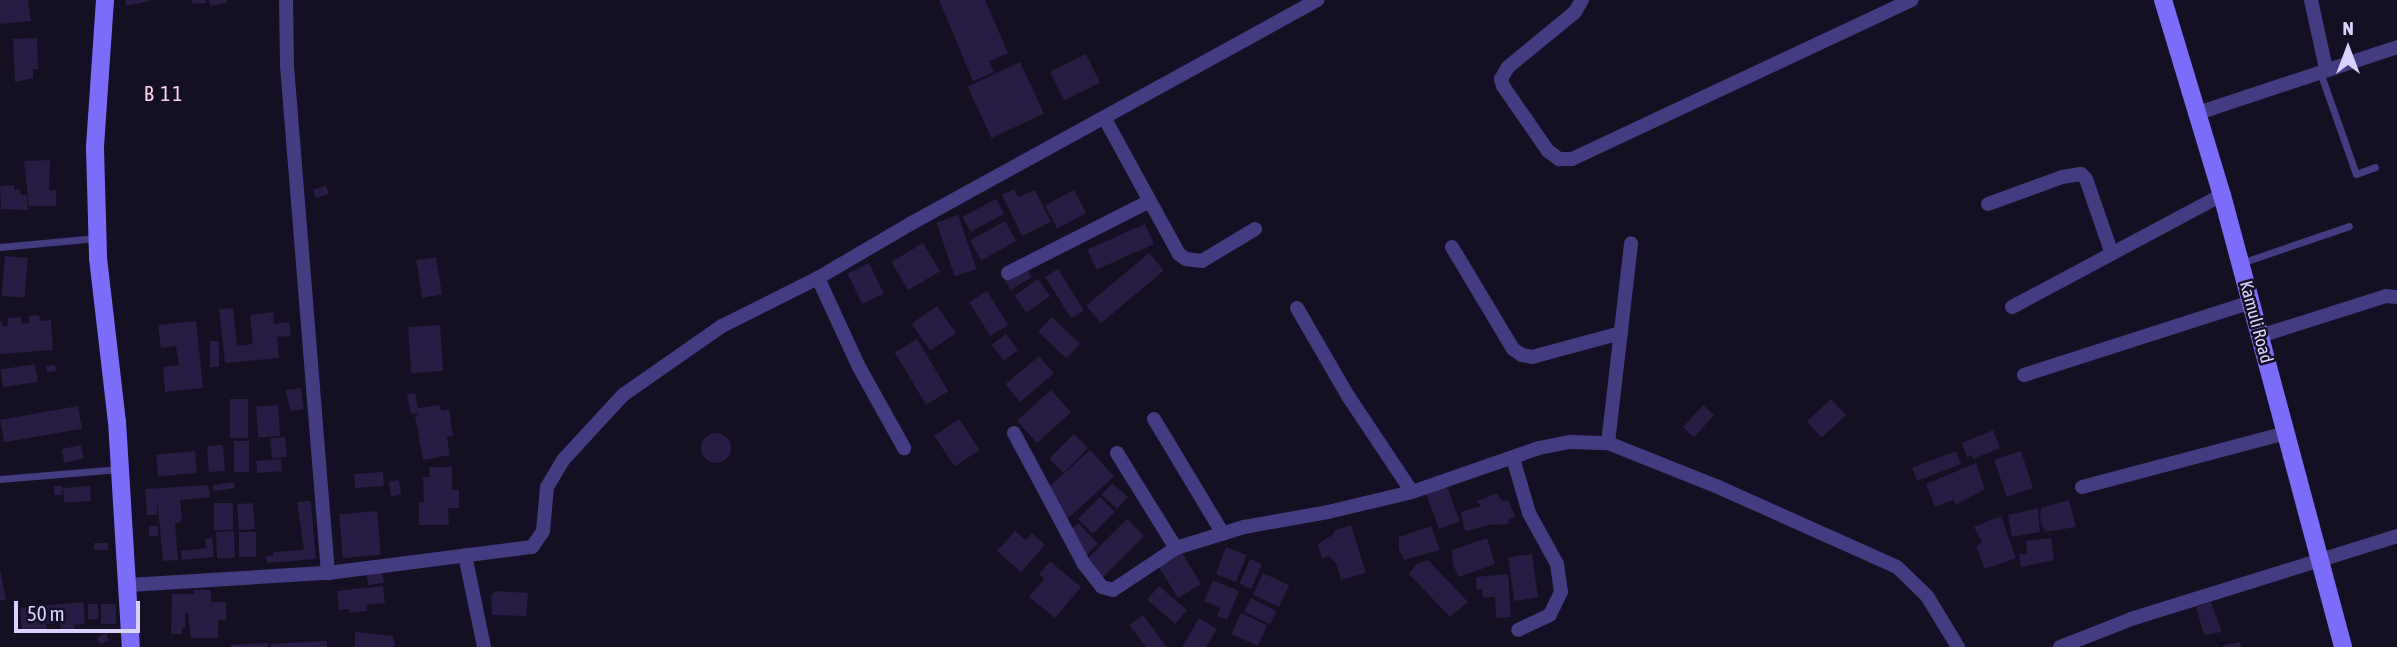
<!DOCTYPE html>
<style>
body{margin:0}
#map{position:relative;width:2397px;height:647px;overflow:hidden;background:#140f22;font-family:"Asap Condensed",sans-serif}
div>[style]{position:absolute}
.building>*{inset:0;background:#271c43;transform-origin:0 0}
.round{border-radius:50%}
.lane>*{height:7px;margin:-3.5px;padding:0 3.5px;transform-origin:3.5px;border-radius:3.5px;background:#443c80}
.street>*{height:14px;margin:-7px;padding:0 7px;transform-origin:7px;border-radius:7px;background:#443c80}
.secondary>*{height:18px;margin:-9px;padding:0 9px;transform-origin:9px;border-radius:9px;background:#7b6df9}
span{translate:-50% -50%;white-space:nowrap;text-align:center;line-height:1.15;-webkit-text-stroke:5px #140f22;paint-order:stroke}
.street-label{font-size:18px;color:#dad2fd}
.quarter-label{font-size:21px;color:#fdd4eb;letter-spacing:2px}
.north{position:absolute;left:2313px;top:14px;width:70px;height:70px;-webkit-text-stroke:5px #140f22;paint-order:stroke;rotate:0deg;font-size:19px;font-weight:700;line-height:28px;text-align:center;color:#dad2fd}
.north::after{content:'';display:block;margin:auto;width:24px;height:32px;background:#dad2fd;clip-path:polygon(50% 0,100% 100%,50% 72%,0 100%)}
.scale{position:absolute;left:14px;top:601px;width:126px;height:32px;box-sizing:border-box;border:4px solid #dad2fd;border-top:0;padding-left:9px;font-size:21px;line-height:24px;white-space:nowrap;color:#dad2fd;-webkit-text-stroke:5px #140f22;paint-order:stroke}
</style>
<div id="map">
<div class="building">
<i style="clip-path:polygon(0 0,28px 0,31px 21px,0 24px)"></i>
<i style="clip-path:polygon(125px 0,149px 0,149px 1px,126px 6px)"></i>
<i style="clip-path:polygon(192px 0,206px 0,206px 3px,192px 4px)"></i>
<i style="clip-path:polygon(209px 0,227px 0,227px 3px,210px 6px)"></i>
<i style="clip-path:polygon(939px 0,985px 0,1008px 53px,989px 61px,994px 72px,973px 81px)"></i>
<i style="clip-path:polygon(37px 38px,38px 69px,33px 69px,33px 78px,15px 82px,13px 39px)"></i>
<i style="left:1086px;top:54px;width:32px;height:40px;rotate:64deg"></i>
<i style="left:1020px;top:62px;width:57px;height:58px;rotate:65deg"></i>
<i style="clip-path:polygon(50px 160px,49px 190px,56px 190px,56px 206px,29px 206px,24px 161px)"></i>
<i style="clip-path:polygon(14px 185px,14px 190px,20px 189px,21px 195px,27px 195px,28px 210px,1px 209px,0 186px)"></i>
<i style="left:326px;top:185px;width:9px;height:14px;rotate:69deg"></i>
<i style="clip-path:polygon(1014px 189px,1018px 197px,1035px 190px,1051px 222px,1022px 236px,1002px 195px)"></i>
<i style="left:1074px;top:190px;width:26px;height:33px;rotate:62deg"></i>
<i style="left:996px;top:199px;width:17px;height:38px;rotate:62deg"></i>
<i style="left:958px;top:215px;width:57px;height:23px;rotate:71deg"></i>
<i style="left:1005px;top:221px;width:23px;height:40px;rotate:61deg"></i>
<i style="left:1145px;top:224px;width:22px;height:63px;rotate:66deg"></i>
<i style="left:923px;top:243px;width:33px;height:37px;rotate:59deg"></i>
<i style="left:1149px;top:253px;width:23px;height:82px;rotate:50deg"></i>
<i style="left:5px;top:256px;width:23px;height:40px;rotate:5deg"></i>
<i style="left:436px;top:257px;width:38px;height:20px;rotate:81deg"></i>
<i style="left:869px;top:263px;width:34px;height:24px;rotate:64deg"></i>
<i style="left:1025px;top:266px;width:13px;height:25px;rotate:58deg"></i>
<i style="left:1058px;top:269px;width:49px;height:15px;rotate:58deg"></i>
<i style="left:1038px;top:279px;width:21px;height:29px;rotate:55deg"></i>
<i style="left:987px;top:291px;width:40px;height:21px;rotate:58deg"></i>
<i style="left:937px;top:306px;width:33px;height:31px;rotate:55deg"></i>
<i style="clip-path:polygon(233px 308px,237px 346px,253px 344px,250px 315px,273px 312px,274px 324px,289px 322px,291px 336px,277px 337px,279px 358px,225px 363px,219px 309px)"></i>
<i style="clip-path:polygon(39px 315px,40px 321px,51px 320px,53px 350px,0 354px,0 320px,3px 326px,8px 326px,7px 318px,21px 317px,22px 324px,29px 323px,29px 316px)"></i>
<i style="left:1052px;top:317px;width:39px;height:20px;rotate:44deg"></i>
<i style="clip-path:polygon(196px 321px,203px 388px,165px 392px,163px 367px,179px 365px,176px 346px,161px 348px,158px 325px)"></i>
<i style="left:440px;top:325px;width:46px;height:32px;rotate:86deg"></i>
<i style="left:1006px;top:334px;width:20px;height:18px;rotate:53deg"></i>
<i style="left:917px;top:339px;width:61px;height:26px;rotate:59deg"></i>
<i style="left:210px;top:341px;width:9px;height:26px"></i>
<i style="left:1039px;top:356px;width:23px;height:44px;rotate:50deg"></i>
<i style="left:35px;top:364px;width:18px;height:35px;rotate:81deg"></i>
<i style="left:55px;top:365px;width:6px;height:9px;rotate:81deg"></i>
<i style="clip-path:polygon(301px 388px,304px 409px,291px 411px,285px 390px)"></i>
<i style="left:1051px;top:390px;width:30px;height:46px;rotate:48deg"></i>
<i style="clip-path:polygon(415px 393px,418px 408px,440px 405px,441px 411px,449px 409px,453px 436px,447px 437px,450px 455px,423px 460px,415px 416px,419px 413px,411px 414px,407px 394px)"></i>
<i style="left:230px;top:399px;width:18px;height:39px"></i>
<i style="left:1831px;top:399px;width:22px;height:33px;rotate:47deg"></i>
<i style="left:278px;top:405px;width:31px;height:22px;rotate:86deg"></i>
<i style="left:1703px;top:405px;width:15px;height:30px;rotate:42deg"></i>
<i style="left:78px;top:406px;width:23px;height:79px;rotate:80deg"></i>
<i style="left:959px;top:419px;width:37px;height:30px;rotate:56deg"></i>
<i style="clip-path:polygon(1993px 430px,2000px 448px,1973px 459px,1972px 455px,1967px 457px,1962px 443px)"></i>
<i class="round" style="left:701px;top:433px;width:30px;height:30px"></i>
<i style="left:1074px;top:434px;width:20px;height:35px;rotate:45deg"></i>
<i style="left:285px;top:437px;width:20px;height:15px;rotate:84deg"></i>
<i style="left:234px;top:441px;width:15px;height:31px"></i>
<i style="left:81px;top:445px;width:14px;height:20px;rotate:78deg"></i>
<i style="left:223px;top:445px;width:26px;height:16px;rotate:86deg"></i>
<i style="left:1090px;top:450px;width:36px;height:65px;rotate:48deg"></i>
<i style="left:195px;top:451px;width:22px;height:39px;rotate:85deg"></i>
<i style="left:1956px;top:451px;width:14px;height:47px;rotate:69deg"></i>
<i style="left:2021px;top:451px;width:39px;height:28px;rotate:72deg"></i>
<i style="left:281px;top:459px;width:12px;height:25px;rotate:85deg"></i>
<i style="clip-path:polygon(1976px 463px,1985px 489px,1956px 505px,1953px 500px,1935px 507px,1926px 484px)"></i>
<i style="clip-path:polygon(429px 467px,452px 467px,452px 490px,459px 490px,459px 508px,448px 508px,449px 525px,419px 525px,419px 502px,424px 502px,423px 477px,430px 477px)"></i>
<i style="left:383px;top:472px;width:14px;height:29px;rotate:86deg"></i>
<i style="left:399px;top:480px;width:15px;height:10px;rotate:82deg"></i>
<i style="left:234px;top:482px;width:6px;height:21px;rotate:81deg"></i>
<i style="left:1112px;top:483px;width:21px;height:16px;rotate:41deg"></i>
<i style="left:1446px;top:484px;width:40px;height:22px;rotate:70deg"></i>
<i style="clip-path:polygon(208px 485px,210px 497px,180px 500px,182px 519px,181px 522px,175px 523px,178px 560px,163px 561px,157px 499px,157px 515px,147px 515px,145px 489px)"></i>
<i style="left:54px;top:486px;width:8px;height:9px"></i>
<i style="left:90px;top:486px;width:15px;height:27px;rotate:86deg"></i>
<i style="clip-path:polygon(1497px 493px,1502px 501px,1508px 500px,1515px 516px,1508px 520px,1509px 524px,1488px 525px,1467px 531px,1464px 529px,1461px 512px,1481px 506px,1477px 501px)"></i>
<i style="left:1100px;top:497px;width:21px;height:31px;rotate:45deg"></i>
<i style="clip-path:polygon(2069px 500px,2076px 527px,2045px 532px,2040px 520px,2041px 508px)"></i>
<i style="clip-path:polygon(311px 501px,316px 559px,267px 563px,266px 556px,273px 556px,273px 552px,304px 550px,297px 502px)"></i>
<i style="left:214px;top:503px;width:19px;height:27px"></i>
<i style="left:253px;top:503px;width:26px;height:16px;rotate:86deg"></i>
<i style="clip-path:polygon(2038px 508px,2040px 532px,2012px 537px,2008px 515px)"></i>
<i style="left:377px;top:511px;width:44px;height:38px;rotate:85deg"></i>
<i style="clip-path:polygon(2001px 516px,2016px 558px,1985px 569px,1976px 546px,1982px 542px,1974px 527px)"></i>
<i style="left:1127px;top:519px;width:24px;height:59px;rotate:45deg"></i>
<i style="left:1078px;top:523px;width:29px;height:18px;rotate:46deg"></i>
<i style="clip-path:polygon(1351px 525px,1366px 573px,1341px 580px,1336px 563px,1329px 556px,1322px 559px,1318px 544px,1334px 534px,1335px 530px)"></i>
<i style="left:149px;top:526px;width:9px;height:10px"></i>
<i style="clip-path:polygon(1431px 526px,1440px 550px,1404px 560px,1399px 549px,1399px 537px)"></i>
<i style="left:234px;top:531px;width:27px;height:18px;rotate:88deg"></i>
<i style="clip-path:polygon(1015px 531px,1026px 540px,1032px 533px,1045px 545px,1021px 572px,997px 551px)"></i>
<i style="left:239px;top:532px;width:17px;height:25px"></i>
<i style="clip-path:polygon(212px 538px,214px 557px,182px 560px,181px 551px,206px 548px,205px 539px)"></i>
<i style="clip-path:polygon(1487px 538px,1495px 564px,1459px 577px,1453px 565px,1452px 550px)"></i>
<i style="clip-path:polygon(2051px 538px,2054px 560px,2021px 567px,2019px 554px,2027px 554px,2026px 541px)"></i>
<i style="left:94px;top:543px;width:14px;height:7px"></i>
<i style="left:1226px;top:547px;width:22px;height:29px;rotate:21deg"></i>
<i style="left:1180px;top:550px;width:40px;height:27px;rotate:58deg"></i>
<i style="left:1532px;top:554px;width:44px;height:24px;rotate:82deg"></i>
<i style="left:1250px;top:559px;width:13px;height:27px;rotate:23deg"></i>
<i style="clip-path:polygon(1428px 560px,1468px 602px,1450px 617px,1409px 574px,1416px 564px)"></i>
<i style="clip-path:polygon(1050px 561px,1081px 587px,1055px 618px,1029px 597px,1044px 579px,1039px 574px)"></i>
<i style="clip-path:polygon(0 568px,6px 600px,0 600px)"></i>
<i style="left:382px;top:570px;width:13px;height:16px;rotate:81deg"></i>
<i style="left:1263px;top:573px;width:29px;height:24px;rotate:25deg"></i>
<i style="clip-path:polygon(1508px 574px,1511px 617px,1496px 618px,1495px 597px,1483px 598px,1482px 589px,1477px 590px,1476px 577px)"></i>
<i style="clip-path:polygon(1213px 580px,1239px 591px,1227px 620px,1217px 616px,1220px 608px,1204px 601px)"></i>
<i style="clip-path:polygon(383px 586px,385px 603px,366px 605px,367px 611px,349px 613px,349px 609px,339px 610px,337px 591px)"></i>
<i style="left:1159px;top:586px;width:37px;height:18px;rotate:41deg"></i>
<i style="clip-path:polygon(194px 590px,211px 590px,211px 602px,226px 602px,226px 620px,218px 620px,218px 638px,191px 638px,188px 613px,185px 613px,185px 628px,182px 628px,182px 634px,171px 634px,172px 594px,194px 594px)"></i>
<i style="clip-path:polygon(496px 591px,528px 593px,526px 616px,492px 615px,491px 596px)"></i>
<i style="left:1251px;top:598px;width:29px;height:15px;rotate:27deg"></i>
<i style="clip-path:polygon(83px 602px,85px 624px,74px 625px,75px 630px,61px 631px,60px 623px,46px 624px,47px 631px,22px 631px,20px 608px)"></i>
<i style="clip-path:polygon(2211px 602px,2222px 632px,2204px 635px,2196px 607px)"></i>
<i style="left:98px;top:604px;width:15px;height:10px;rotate:90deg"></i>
<i style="left:101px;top:604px;width:15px;height:20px"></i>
<i style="left:1241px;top:613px;width:29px;height:23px;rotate:25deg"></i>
<i style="clip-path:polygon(1143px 615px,1166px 646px,1164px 647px,1146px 647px,1129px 625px)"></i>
<i style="clip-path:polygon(1199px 618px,1217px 629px,1206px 647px,1182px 647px)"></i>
<i style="clip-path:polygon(355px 632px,393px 636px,395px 647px,355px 647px)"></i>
<i style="clip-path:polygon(106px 633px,109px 640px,101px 644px,97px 638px)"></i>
<i style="clip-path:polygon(327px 641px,327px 647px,271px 647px,271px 644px)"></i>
<i style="clip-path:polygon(2240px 642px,2241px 647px,2222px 647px,2222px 646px)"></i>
<i style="clip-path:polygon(268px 643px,268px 647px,231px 647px,231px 645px)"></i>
</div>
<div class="lane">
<i style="left:2320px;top:72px;width:108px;rotate:70.6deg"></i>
<i style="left:2356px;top:174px;width:20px;rotate:-20deg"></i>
<i style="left:0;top:247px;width:97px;rotate:-5.3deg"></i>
<i style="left:2241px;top:263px;width:114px;rotate:-18.9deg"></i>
<i style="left:0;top:479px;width:120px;rotate:-4.8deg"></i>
</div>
<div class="street">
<i style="left:286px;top:0;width:66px;rotate:89.1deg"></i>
<i style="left:287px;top:66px;width:509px;rotate:85.38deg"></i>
<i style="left:1582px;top:0;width:14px;rotate:120deg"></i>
<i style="left:1575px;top:12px;width:87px;rotate:140.6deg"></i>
<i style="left:1508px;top:67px;width:14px;rotate:120deg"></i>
<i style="left:1501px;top:79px;width:7px;rotate:74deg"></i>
<i style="left:1503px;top:86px;width:79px;rotate:55.3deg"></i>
<i style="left:1548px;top:151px;width:14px;rotate:36deg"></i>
<i style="left:1559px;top:159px;width:13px"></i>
<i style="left:1572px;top:159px;width:375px;rotate:-25.1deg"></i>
<i style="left:2311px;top:0;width:71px;rotate:77.7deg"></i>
<i style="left:2195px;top:114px;width:213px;rotate:-18.3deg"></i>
<i style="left:1105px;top:119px;width:154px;rotate:61.3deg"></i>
<i style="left:1179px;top:254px;width:9px;rotate:36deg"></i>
<i style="left:1186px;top:259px;width:16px;rotate:7deg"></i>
<i style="left:1202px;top:261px;width:62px;rotate:-31.1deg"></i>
<i style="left:1988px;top:204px;width:79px;rotate:-20deg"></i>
<i style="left:2062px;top:177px;width:19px;rotate:-9deg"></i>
<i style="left:2081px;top:174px;width:7px;rotate:45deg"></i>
<i style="left:2086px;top:179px;width:79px;rotate:70.9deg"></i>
<i style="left:1452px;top:247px;width:119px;rotate:59.1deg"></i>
<i style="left:1513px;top:349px;width:11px;rotate:34deg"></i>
<i style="left:1522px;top:355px;width:10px;rotate:11deg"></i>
<i style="left:1532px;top:357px;width:92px;rotate:-15.1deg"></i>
<i style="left:1008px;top:273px;width:159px;rotate:-26.9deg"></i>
<i style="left:818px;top:278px;width:98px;rotate:65.3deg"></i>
<i style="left:859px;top:367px;width:93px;rotate:60.9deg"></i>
<i style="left:2012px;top:307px;width:238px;rotate:-28.1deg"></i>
<i style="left:1297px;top:308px;width:102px;rotate:59.9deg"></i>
<i style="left:1348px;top:396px;width:115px;rotate:56.3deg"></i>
<i style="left:2260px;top:336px;width:132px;rotate:-17.6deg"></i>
<i style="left:2386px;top:296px;width:11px;rotate:5deg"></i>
<i style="left:2024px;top:375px;width:238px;rotate:-17.8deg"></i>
<i style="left:1154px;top:419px;width:134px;rotate:59deg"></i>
<i style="left:1014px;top:433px;width:149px;rotate:61.9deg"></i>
<i style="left:1084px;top:564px;width:29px;rotate:52deg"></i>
<i style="left:1102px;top:587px;width:11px;rotate:15deg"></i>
<i style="left:1113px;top:590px;width:76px;rotate:-33.7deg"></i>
<i style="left:1176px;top:548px;width:71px;rotate:-17.2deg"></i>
<i style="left:1244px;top:527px;width:85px;rotate:-10.1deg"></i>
<i style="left:1328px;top:512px;width:86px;rotate:-13.4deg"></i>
<i style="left:1412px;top:492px;width:134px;rotate:-19.1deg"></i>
<i style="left:1539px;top:448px;width:33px;rotate:-11deg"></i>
<i style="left:1571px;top:442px;width:37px;rotate:2deg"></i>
<i style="left:1608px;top:443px;width:116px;rotate:21.7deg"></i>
<i style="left:1716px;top:486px;width:198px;rotate:24.1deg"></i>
<i style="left:1897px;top:567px;width:42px;rotate:44deg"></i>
<i style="left:1927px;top:596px;width:60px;rotate:58.7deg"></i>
<i style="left:1608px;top:443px;width:201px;rotate:-83.4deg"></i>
<i style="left:1117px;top:453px;width:112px;rotate:58.2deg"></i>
<i style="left:1513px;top:458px;width:57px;rotate:73.8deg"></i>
<i style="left:1529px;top:513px;width:58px;rotate:61.2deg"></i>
<i style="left:1557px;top:564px;width:28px;rotate:82deg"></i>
<i style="left:1561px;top:592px;width:25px;rotate:116deg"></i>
<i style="left:1550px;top:615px;width:35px;rotate:155deg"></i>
<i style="left:2082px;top:487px;width:211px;rotate:-14.8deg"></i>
<i style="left:465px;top:555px;width:94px;rotate:78.3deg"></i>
<i style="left:129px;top:585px;width:199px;rotate:-3.5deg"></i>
<i style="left:328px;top:573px;width:206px;rotate:-7.3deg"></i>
<i style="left:532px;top:547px;width:19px;rotate:-55deg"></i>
<i style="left:543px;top:531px;width:44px;rotate:-84.8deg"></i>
<i style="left:547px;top:487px;width:33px;rotate:-59deg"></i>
<i style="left:564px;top:459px;width:87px;rotate:-47.3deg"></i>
<i style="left:623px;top:395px;width:121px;rotate:-34.9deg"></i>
<i style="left:722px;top:326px;width:107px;rotate:-26.6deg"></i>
<i style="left:818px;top:278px;width:107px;rotate:-30.4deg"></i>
<i style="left:910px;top:224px;width:465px;rotate:-28.8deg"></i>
<i style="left:2060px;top:647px;width:76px;rotate:-21.5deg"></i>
<i style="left:2131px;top:619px;width:279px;rotate:-17.3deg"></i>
</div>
<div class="secondary">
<i style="left:105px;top:0;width:148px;rotate:93.9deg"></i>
<i style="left:95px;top:148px;width:110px;rotate:88.4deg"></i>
<i style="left:98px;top:258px;width:164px;rotate:83.4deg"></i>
<i style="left:117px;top:421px;width:226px;rotate:86.5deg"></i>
<i style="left:2163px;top:0;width:204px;rotate:73.2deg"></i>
<i style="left:2222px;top:195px;width:468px;rotate:75deg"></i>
</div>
<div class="street-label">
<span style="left:2256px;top:322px;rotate:75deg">Kamuli Road</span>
</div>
<div class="quarter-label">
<span style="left:164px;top:93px">B 11</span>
</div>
<div class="north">N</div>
<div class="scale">50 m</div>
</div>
